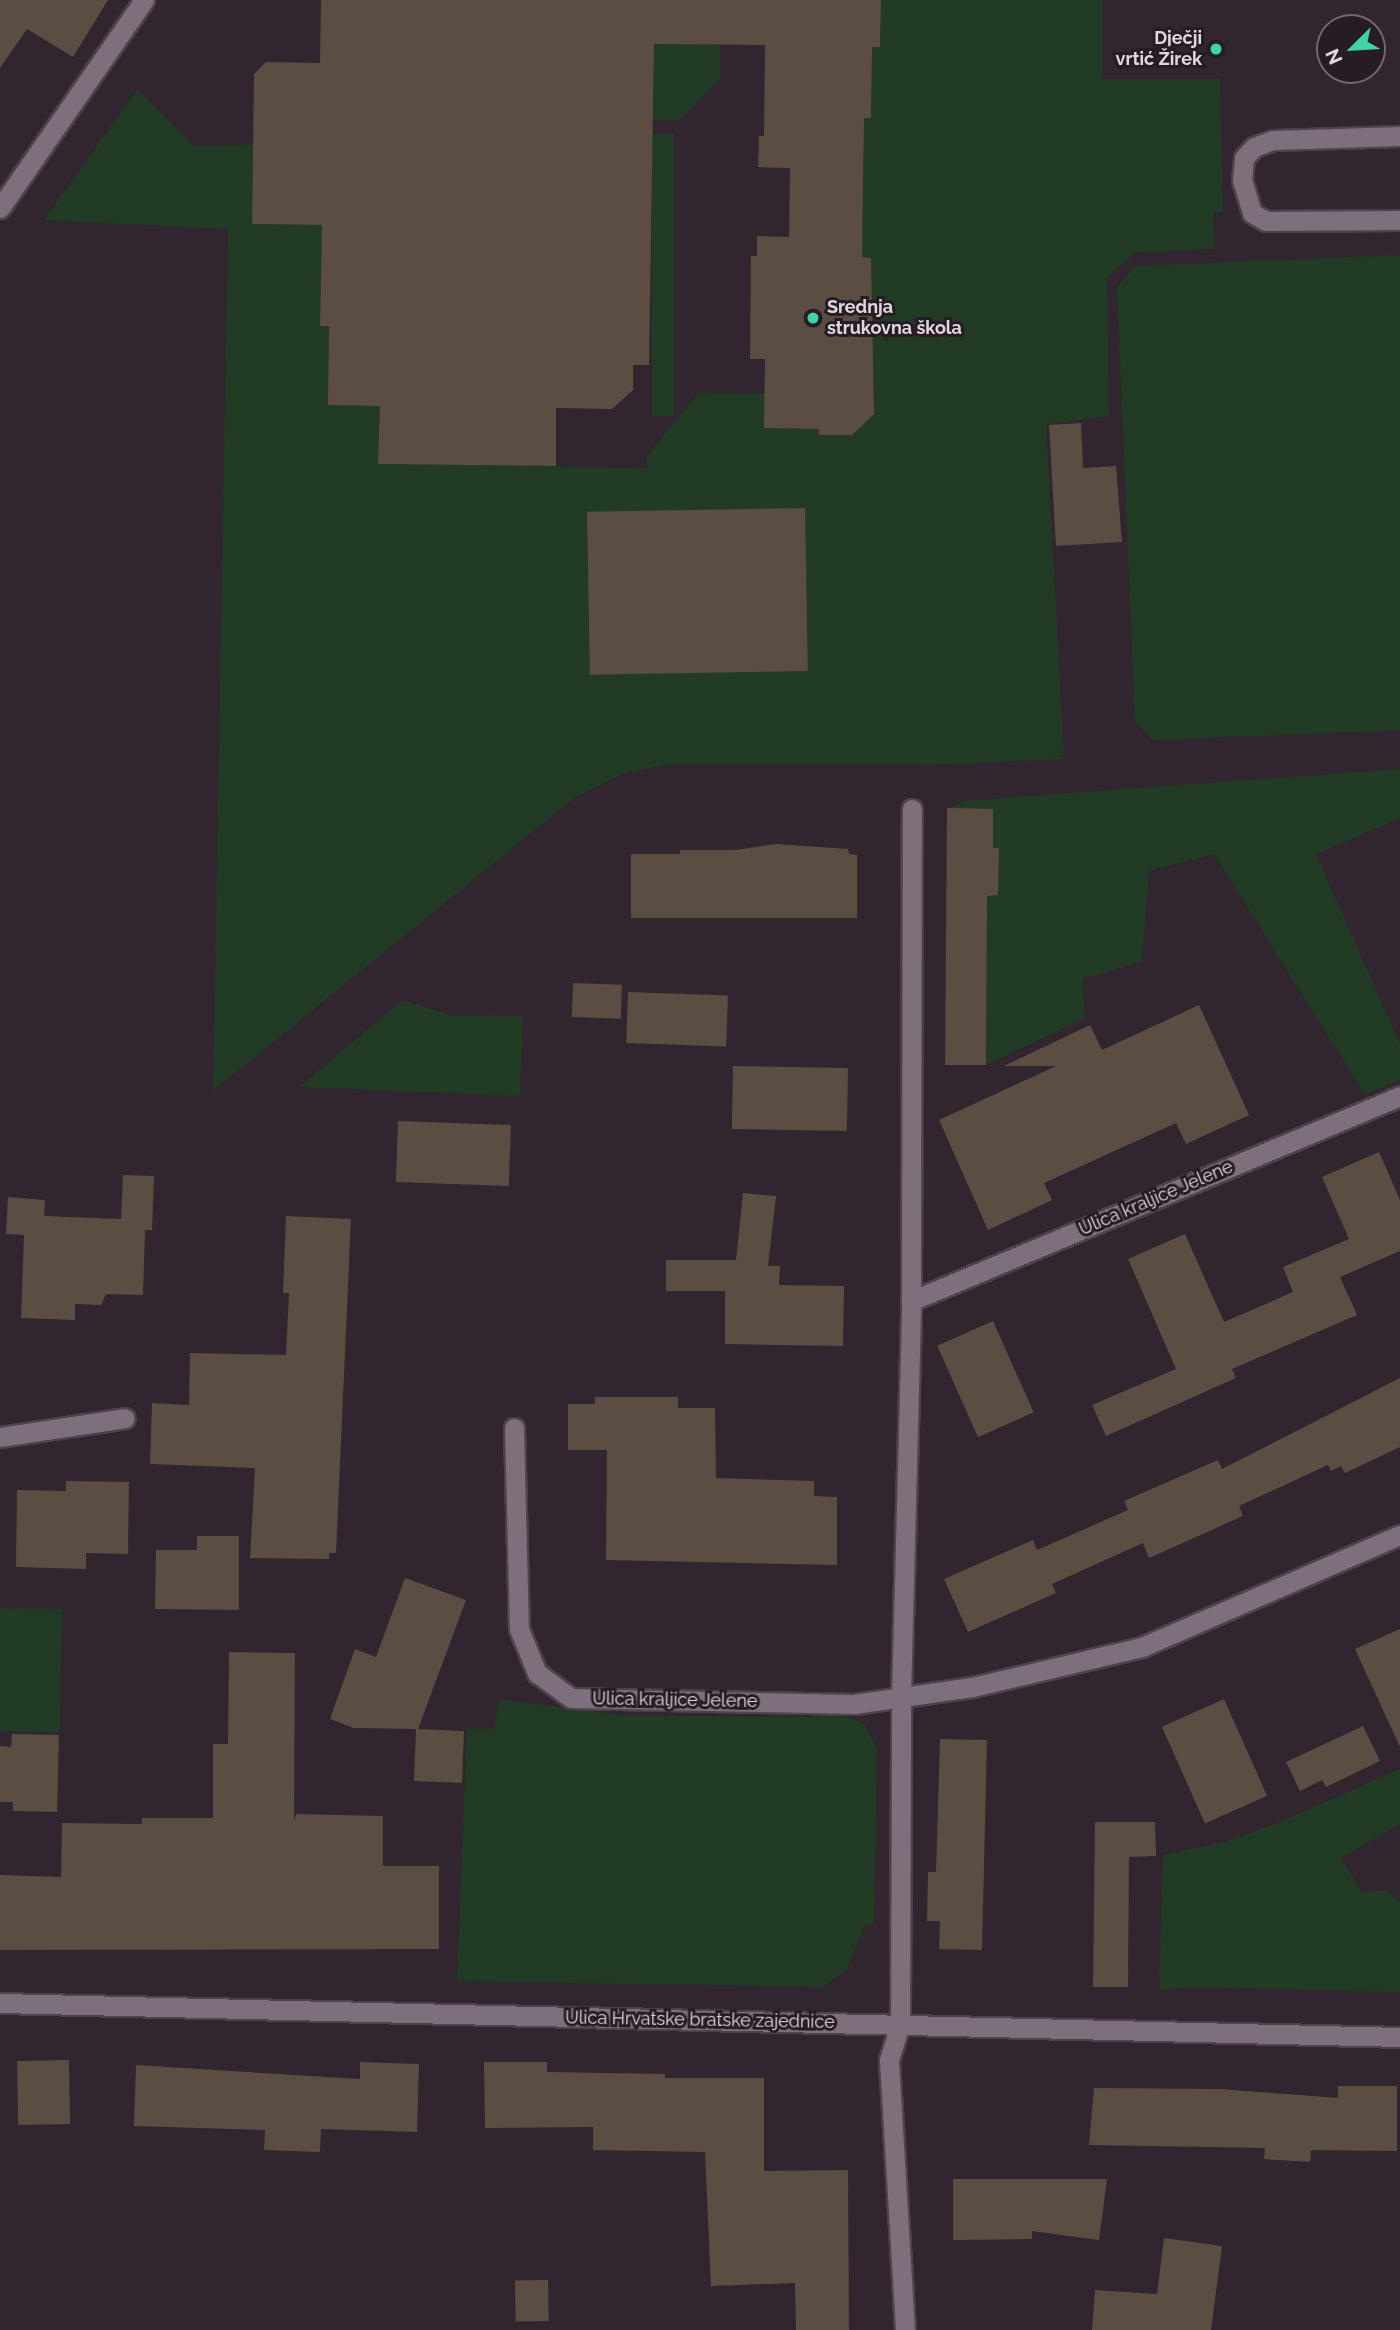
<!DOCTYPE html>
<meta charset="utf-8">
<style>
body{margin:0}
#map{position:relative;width:1400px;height:2330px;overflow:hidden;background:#312530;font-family:Raleway,sans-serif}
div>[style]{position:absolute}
.green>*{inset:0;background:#213b25;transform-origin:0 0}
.building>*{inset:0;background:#5b4d42;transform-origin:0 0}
.roads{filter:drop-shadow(2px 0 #4d434c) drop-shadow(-2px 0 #4d434c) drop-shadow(0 2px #4d434c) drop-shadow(0 -2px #4d434c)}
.minor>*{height:19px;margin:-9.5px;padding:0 9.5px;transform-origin:9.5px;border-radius:9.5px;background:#7d6f7c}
.tertiary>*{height:19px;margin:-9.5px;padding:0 9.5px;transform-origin:9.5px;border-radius:9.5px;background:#7d6f7c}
.dots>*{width:19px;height:19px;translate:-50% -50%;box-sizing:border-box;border:4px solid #271c26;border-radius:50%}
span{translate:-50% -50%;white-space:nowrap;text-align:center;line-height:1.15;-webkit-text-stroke:6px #271c26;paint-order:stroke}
.poi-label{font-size:18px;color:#e0d8df;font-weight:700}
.right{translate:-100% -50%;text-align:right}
.left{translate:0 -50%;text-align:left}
.street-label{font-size:18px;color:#e0d8df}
.north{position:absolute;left:1316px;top:14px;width:70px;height:70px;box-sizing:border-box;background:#271c26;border:2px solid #716770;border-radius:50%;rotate:246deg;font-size:19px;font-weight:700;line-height:28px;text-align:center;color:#e0d8df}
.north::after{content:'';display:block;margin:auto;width:24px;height:32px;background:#40d4a2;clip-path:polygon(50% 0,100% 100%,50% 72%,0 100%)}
</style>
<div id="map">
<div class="green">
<i style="clip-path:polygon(881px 0,1102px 0,1102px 79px,1220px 79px,1223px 212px,1213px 213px,1214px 249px,1135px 252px,1107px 278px,1109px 416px,1046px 424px,1064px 759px,924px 765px,663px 765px,622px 774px,574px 798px,213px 1091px,228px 229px,44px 220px,137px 90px,194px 146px,253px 145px,252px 224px,322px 225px,320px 325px,329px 326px,328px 405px,380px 406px,379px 464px,646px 468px,647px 456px,698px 393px,765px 394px,765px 428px,819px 429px,819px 435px,852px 435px,874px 414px,874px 378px,862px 377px,870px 358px,871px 258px,862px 257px,864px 118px,871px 118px,872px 47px,880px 47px)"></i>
<i style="clip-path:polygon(654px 34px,668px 44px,720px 45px,720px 78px,679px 120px,653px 120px)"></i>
<i style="left:652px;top:134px;width:22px;height:282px"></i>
<i style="clip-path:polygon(1400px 255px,1400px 730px,1152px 740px,1135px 721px,1117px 287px,1136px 266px)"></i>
<i style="clip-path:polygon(1400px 769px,1400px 818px,1316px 854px,1400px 1044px,1400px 1080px,1365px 1095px,1214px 854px,1149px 871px,1142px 962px,1082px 979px,1085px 1018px,986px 1065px,987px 896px,998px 895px,999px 848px,993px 848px,992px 809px,947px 809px,963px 801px)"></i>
<i style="clip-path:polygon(403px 1000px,449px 1015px,523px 1016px,520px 1096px,299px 1087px)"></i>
<i style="left:62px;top:1609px;width:123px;height:62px;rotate:91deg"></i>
<i style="clip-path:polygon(499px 1699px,620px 1715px,847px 1717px,865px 1724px,877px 1751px,874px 1924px,865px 1925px,847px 1969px,823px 1987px,457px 1981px,467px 1729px,494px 1729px)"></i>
<i style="clip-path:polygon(1400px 1769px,1400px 1824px,1341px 1858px,1362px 1892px,1386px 1890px,1400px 1902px,1400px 1992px,1194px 1987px,1159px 1990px,1163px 1855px,1228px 1841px,1273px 1825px)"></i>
</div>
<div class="building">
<i style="clip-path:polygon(0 0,108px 0,73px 57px,27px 29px,0 68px)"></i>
<i style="clip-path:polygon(321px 0,881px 0,880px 47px,872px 47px,871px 118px,864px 118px,862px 257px,871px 258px,874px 414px,852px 435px,819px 435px,819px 429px,764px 428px,765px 359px,750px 359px,751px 256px,757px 256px,757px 236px,789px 237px,790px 168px,758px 167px,759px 136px,764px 136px,765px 45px,654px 44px,649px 365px,633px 365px,633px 390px,612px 409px,556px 408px,556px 466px,378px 464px,380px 406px,328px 405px,329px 326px,320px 326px,322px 225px,252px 224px,254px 74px,266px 62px,320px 63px)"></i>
<i style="clip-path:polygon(1081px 423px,1083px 468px,1116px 466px,1122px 542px,1056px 546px,1049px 425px)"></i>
<i style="left:805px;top:508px;width:163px;height:218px;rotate:89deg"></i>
<i style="clip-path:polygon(947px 808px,993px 809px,993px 848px,999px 848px,998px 895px,987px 896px,986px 1065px,945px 1065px)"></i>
<i style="clip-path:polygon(776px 844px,848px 849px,849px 854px,857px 855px,857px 918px,631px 918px,631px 854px,680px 854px,680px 850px,735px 850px)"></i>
<i style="left:573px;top:983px;width:49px;height:34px;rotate:2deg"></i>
<i style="left:628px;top:992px;width:100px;height:51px;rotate:2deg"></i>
<i style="clip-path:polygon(1199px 1005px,1249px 1115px,1186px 1144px,1176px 1123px,1044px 1183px,1052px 1200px,988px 1230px,939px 1120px,1056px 1066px,1004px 1066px,1090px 1025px,1102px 1050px)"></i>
<i style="left:733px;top:1066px;width:115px;height:63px;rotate:1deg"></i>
<i style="left:398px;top:1121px;width:113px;height:61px;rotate:2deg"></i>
<i style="clip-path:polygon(1379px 1152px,1400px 1200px,1400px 1251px,1340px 1277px,1357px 1315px,1232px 1369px,1236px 1378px,1106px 1436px,1092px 1405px,1176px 1369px,1128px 1259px,1185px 1234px,1224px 1322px,1293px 1292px,1283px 1267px,1349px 1239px,1322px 1177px)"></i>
<i style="clip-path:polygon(123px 1175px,154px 1176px,152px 1230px,145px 1230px,143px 1295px,106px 1294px,101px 1305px,75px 1304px,75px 1320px,21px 1318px,24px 1235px,6px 1234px,8px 1197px,45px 1200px,44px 1216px,121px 1219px)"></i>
<i style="clip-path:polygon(743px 1193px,776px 1196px,768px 1266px,780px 1266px,779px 1285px,844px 1286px,843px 1346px,725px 1344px,725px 1291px,666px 1291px,666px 1260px,736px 1260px)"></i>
<i style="clip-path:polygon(286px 1216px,351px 1219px,336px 1553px,329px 1553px,329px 1559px,250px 1558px,255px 1468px,150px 1464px,152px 1403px,189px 1405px,190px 1353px,286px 1355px,289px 1293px,283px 1293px)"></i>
<i style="left:993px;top:1321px;width:100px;height:61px;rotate:66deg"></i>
<i style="clip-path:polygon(1400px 1378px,1400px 1447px,1345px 1473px,1341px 1466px,1331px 1471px,1328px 1465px,1239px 1506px,1243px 1516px,1149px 1558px,1143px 1543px,1052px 1584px,1056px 1593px,968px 1632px,944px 1579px,1033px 1540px,1037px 1550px,1128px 1510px,1124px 1501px,1218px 1460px,1222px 1469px)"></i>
<i style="clip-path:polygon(595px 1397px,678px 1397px,678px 1408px,715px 1408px,716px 1478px,814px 1481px,814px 1496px,837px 1497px,837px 1565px,606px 1560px,607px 1450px,568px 1450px,568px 1404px,595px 1404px)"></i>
<i style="clip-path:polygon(66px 1481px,129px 1482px,128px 1554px,86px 1553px,86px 1569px,16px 1567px,17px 1490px,66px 1491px)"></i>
<i style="clip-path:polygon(197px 1536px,239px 1536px,239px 1610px,155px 1609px,156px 1550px,197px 1550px)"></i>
<i style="clip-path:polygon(405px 1578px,466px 1600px,418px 1729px,464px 1731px,462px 1783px,414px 1781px,416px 1729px,354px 1728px,330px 1719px,355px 1649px,376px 1657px)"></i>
<i style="clip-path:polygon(1400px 1629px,1400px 1747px,1355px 1649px)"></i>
<i style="clip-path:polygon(229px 1652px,295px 1653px,294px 1821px,296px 1814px,383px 1816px,383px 1866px,439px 1866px,439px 1949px,0 1950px,0 1875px,61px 1877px,62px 1823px,142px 1824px,142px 1818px,213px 1818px,213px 1744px,228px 1744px)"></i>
<i style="left:1224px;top:1699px;width:106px;height:68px;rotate:66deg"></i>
<i style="clip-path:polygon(1363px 1726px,1380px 1761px,1326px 1787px,1322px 1780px,1300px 1791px,1286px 1762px)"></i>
<i style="clip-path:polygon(12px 1734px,59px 1735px,57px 1812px,13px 1811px,13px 1802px,0 1802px,0 1746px,11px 1747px)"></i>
<i style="clip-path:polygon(940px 1739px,987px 1740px,982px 1950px,939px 1949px,940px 1921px,927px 1921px,928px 1872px,936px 1872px)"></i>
<i style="clip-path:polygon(1095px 1822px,1155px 1822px,1156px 1856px,1129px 1857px,1128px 1987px,1093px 1987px)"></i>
<i style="left:69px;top:2060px;width:64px;height:52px;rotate:89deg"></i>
<i style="clip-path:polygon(360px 2062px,419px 2064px,417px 2132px,321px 2129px,320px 2152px,264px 2150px,265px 2130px,134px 2126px,136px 2065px,360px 2079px)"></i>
<i style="clip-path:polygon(484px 2062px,547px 2062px,547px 2072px,665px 2074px,665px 2078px,764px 2078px,764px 2171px,848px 2170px,849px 2330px,796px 2330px,795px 2283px,711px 2286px,705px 2152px,593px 2150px,593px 2127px,485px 2128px)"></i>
<i style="clip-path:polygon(1338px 2086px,1397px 2086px,1397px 2151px,1311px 2150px,1310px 2162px,1264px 2159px,1265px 2148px,1089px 2145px,1094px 2088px,1220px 2089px,1338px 2098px)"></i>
<i style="clip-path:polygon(953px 2179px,1107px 2179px,1099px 2240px,1032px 2231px,1032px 2239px,953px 2240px)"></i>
<i style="clip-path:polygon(1164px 2238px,1222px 2246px,1211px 2330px,1092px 2330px,1095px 2290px,1157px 2294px)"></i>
<i style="left:548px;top:2280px;width:41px;height:33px;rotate:89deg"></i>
</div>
<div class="roads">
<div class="minor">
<i style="left:1400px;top:136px;width:127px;rotate:178.2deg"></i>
<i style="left:1273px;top:140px;width:20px;rotate:160deg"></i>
<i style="left:1254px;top:147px;width:15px;rotate:132deg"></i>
<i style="left:1244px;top:158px;width:22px;rotate:95deg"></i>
<i style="left:1242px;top:180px;width:34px;rotate:73deg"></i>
<i style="left:1252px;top:213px;width:16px;rotate:30deg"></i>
<i style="left:1266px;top:221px;width:134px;rotate:-0.4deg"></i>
<i style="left:0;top:208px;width:253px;rotate:-55.3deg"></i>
<i style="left:911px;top:1301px;width:530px;rotate:-22.74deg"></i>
<i style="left:514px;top:1428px;width:201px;rotate:88.6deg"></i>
<i style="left:519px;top:1629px;width:48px;rotate:67.8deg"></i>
<i style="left:537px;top:1673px;width:42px;rotate:36.3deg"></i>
<i style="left:571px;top:1698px;width:283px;rotate:1.2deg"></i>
<i style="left:854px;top:1704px;width:119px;rotate:-8.2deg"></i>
<i style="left:972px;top:1687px;width:175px;rotate:-13.2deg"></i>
<i style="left:1142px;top:1647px;width:281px;rotate:-23.5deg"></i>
<i style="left:0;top:1437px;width:126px;rotate:-8.6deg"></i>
<i style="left:905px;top:2330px;width:270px;rotate:-93.4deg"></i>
<i style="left:889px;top:2060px;width:38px;rotate:-73deg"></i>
<i style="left:900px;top:2024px;width:328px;rotate:-89.8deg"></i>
<i style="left:901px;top:1696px;width:395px;rotate:-88.5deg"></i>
<i style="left:911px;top:1301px;width:492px;rotate:-89.9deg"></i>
</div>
<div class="tertiary">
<i style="left:0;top:2003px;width:1400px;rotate:1.39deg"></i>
</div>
</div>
<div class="dots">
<i style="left:1216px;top:49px;background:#40d4a2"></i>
<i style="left:813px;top:318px;background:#40d4a2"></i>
</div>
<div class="poi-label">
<span class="right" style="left:1202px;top:49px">Dječji<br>vrtić Žirek</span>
<span class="left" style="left:827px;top:318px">Srednja<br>strukovna škola</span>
</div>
<div class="street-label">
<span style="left:1156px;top:1198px;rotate:-23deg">Ulica kraljice Jelene</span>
<span style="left:675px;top:1700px;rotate:1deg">Ulica kraljice Jelene</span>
<span style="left:700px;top:2020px;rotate:1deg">Ulica Hrvatske bratske zajednice</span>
</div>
<div class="north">N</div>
</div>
